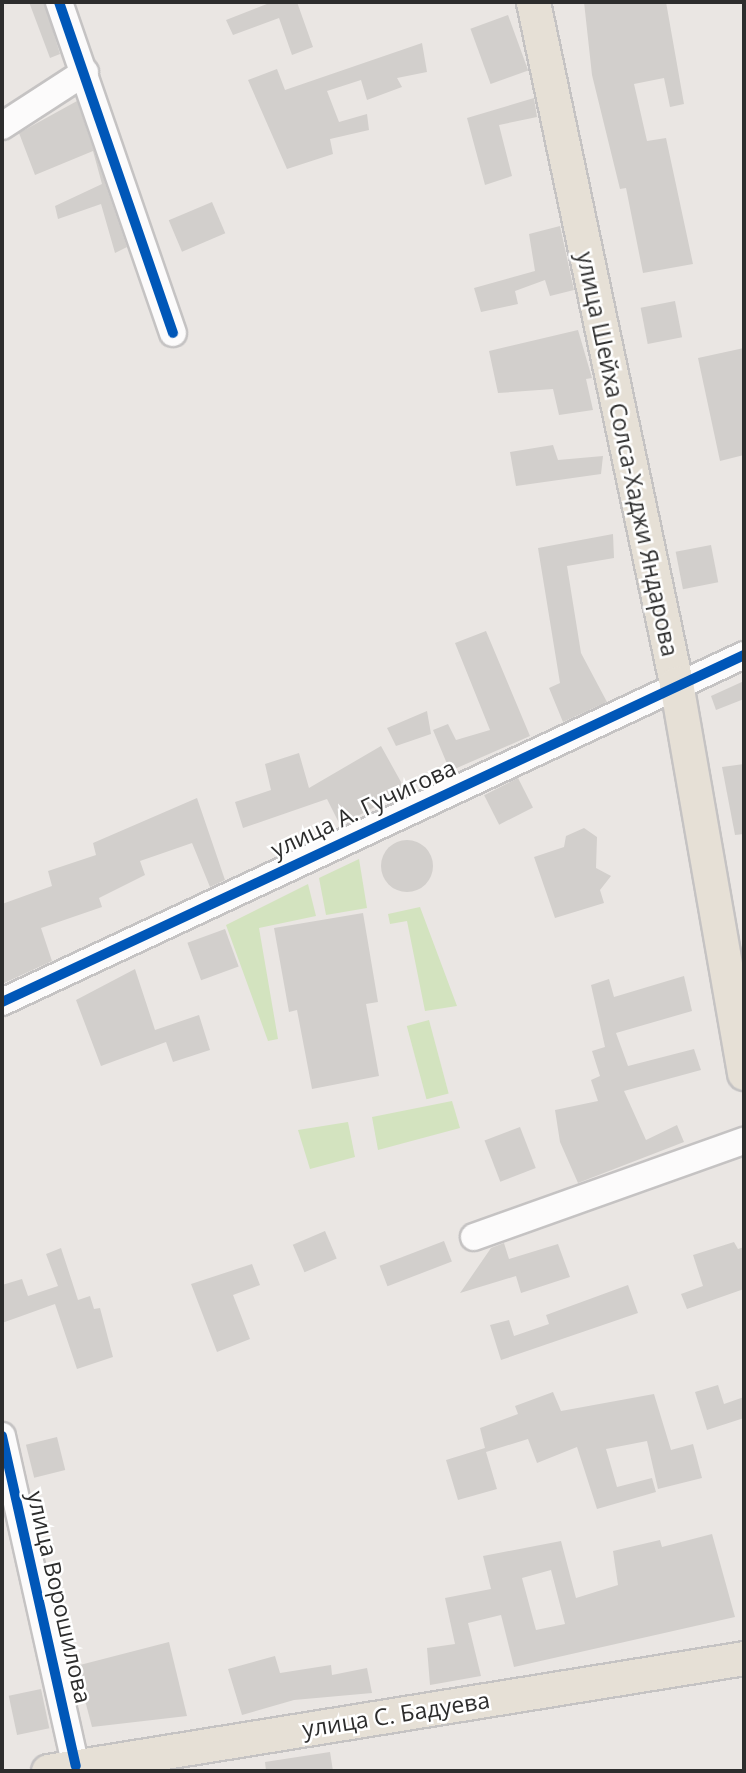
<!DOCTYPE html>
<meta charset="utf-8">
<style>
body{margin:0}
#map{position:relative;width:746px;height:1773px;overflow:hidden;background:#eae6e3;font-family:"Open Sans",sans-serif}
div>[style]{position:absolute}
.green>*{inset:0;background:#d3e3bf;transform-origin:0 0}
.building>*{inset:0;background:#d2cfcc;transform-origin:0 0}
.round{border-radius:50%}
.roads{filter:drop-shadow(2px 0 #c5c3c3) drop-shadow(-2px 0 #c5c3c3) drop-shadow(0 2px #c5c3c3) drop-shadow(0 -2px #c5c3c3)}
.minor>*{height:26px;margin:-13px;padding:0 13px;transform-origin:13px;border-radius:13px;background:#fcfbfb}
.major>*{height:33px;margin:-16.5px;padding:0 16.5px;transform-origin:16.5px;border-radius:16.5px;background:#e6e0d6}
.cycleway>*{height:10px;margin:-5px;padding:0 5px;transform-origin:5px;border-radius:5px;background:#0057b8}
span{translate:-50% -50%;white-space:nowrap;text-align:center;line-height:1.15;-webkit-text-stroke:5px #fff;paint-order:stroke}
.street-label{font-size:23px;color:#2d2d2d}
.frame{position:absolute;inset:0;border:4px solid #2d2d2d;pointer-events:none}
</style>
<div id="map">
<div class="green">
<i style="clip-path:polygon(359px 859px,367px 908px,326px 915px,319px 878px)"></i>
<i style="clip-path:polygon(308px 884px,316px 916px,259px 928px,278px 1039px,268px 1041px,226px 925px)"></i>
<i style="clip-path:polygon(420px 907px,457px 1006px,425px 1011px,407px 921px,390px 924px,388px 914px)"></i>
<i style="left:429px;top:1020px;width:76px;height:23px;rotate:75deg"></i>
<i style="clip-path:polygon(452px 1101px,460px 1128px,378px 1150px,372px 1117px)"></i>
<i style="clip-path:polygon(348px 1122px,355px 1157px,310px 1169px,298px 1130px)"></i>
</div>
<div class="building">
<i style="clip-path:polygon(29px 2px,44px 2px,60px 54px,50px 58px)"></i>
<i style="clip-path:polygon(272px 2px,297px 2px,313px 47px,292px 55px,279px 18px,233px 35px,226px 20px)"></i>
<i style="clip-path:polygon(584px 2px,666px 2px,684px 104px,670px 107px,664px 78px,634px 84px,647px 141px,666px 138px,693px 264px,643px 273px,626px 188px,620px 189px,592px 75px)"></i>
<i style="left:508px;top:15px;width:59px;height:40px;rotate:70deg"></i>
<i style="clip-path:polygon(422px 43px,427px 72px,397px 78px,402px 87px,367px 100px,361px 80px,327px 91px,339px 122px,367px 114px,369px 130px,330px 139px,333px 154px,287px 169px,248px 80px,277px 69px,285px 90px)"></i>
<i style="clip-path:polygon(534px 98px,537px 117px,499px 125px,512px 176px,485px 185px,467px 118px)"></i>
<i style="clip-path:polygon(77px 101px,127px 247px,115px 253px,101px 204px,58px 219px,55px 206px,102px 184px,93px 151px,35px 175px,19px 133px)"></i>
<i style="left:212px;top:202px;width:34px;height:47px;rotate:67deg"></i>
<i style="clip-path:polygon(560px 226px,574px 290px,550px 296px,545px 280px,515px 291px,518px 304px,481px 312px,474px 288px,535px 271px,529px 234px)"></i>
<i style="left:675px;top:301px;width:37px;height:35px;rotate:79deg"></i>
<i style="clip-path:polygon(578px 330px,592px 378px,586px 379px,593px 410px,559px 415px,553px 389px,498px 393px,489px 351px)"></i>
<i style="clip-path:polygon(744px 348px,744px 455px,720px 461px,698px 358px)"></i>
<i style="clip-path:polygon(553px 445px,558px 460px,603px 456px,601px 474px,516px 486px,510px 452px)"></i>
<i style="clip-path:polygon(613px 534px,614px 558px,567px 566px,581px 653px,607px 702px,563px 722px,549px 688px,560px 683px,538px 548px)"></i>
<i style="left:711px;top:545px;width:38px;height:36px;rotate:79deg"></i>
<i style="clip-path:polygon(486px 631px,530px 736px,450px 771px,433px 730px,448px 724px,456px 740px,490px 730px,455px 643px)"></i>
<i style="clip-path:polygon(744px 681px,744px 699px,716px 710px,711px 696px)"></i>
<i style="clip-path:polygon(427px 711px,431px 734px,396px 746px,387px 728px)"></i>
<i style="clip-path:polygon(381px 746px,406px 791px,340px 825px,327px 799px,243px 828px,235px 802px,271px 790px,265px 764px,299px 753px,309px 788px)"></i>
<i style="clip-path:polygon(744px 764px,744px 834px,735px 835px,722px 767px)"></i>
<i style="left:518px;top:778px;width:33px;height:38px;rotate:63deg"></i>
<i style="clip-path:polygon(197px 798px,225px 880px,210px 887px,192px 843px,140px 861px,145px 875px,99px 898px,102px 907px,41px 928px,52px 961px,2px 984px,2px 904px,52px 886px,48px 871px,96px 855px,93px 843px)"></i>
<i style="clip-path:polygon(584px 828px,597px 837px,596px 868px,611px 876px,600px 890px,604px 903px,555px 918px,534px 857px,564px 847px,566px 836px)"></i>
<i class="round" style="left:381px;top:840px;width:52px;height:52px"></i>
<i style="clip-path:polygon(363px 913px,378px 1002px,366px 1004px,379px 1076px,312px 1089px,297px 1010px,289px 1012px,274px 928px)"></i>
<i style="left:225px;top:929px;width:40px;height:40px;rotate:70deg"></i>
<i style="clip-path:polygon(135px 969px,155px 1030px,199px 1015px,210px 1050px,173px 1062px,166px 1042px,101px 1066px,76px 1000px)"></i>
<i style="clip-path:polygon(684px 976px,692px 1011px,616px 1033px,628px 1066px,694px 1049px,701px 1070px,624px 1091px,646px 1140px,677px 1125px,684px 1142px,578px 1183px,560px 1142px,555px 1110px,598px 1101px,591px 1080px,600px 1076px,592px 1051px,605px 1047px,591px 985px,609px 979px,614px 997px)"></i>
<i style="left:520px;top:1127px;width:44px;height:38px;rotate:69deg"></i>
<i style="left:325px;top:1231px;width:30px;height:35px;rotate:67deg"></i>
<i style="left:444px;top:1241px;width:22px;height:69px;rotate:69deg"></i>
<i style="clip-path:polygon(734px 1242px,738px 1249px,744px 1247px,744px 1289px,687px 1309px,681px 1294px,703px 1286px,693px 1255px)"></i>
<i style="clip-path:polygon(504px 1243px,509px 1259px,558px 1244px,570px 1277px,521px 1293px,516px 1276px,460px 1293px,491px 1248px)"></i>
<i style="clip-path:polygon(61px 1248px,78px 1300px,90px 1296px,94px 1309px,100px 1308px,113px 1357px,77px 1369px,55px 1304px,2px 1323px,2px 1285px,22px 1279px,28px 1296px,58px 1286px,46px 1254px)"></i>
<i style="clip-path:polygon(252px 1264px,260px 1285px,233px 1295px,250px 1339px,217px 1352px,191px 1284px)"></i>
<i style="clip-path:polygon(628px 1285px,638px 1313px,501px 1360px,490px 1325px,509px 1320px,514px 1336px,549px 1324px,546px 1315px)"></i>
<i style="clip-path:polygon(718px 1385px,724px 1404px,744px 1397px,744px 1418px,707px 1430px,695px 1392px)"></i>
<i style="clip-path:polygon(553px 1392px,561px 1411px,654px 1394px,671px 1450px,693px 1444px,702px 1478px,658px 1489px,647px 1441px,606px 1449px,617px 1487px,652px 1478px,656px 1492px,597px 1509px,577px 1447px,537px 1463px,528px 1439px,486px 1452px,497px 1489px,458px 1500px,446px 1460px,485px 1448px,480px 1428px,518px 1414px,515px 1406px)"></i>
<i style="left:57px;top:1437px;width:34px;height:32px;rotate:76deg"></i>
<i style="clip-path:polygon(evenodd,712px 1534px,735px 1617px,514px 1667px,501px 1615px,468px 1623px,481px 1676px,430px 1685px,427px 1648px,455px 1644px,445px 1598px,491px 1589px,483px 1556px,561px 1541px,576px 1598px,618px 1585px,613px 1551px,660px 1540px,662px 1547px,712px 1534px,551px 1570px,565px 1624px,536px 1630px,522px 1578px,551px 1570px)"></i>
<i style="clip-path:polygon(169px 1642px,187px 1716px,92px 1727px,76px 1666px)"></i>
<i style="clip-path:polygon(275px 1656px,280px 1673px,331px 1665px,332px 1675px,367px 1668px,372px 1693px,294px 1700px,242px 1715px,228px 1669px)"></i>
<i style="left:41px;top:1689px;width:40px;height:33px;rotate:78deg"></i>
<i style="clip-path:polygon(330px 1752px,333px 1771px,266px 1771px,265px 1762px)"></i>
</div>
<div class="roads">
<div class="minor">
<i style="left:59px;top:2px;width:350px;rotate:71deg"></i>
<i style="left:2px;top:126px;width:99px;rotate:-33deg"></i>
<i style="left:2px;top:1002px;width:819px;rotate:-25.06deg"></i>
<i style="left:474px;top:1237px;width:287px;rotate:-19.6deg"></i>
<i style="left:2px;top:1436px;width:338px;rotate:77.4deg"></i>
</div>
<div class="major">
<i style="left:533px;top:2px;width:696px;rotate:78.14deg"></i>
<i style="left:676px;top:683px;width:396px;rotate:80.1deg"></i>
<i style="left:48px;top:1771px;width:705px;rotate:-9.22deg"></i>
</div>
</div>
<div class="cycleway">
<i style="left:59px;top:2px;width:350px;rotate:71deg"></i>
<i style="left:2px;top:1002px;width:819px;rotate:-25.06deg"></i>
<i style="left:2px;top:1436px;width:338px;rotate:77.4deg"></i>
</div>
<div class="street-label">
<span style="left:628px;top:454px;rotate:78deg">улица Шейха Солса-Хаджи Яндарова</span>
<span style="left:363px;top:808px;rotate:-25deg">улица А. Гучигова</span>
<span style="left:60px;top:1597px;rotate:77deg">улица Ворошилова</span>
<span style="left:396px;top:1714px;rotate:-9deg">улица С. Бадуева</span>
</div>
<div class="frame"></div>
</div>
